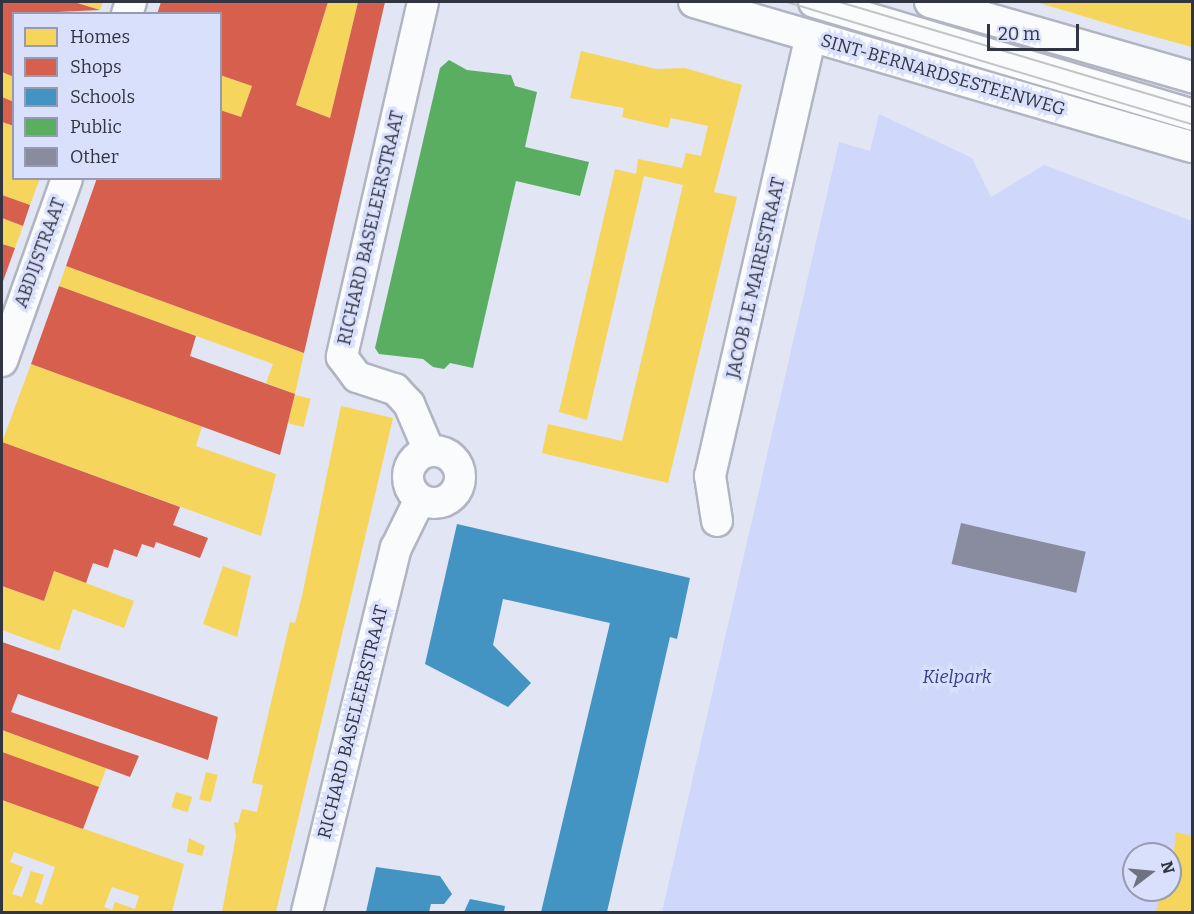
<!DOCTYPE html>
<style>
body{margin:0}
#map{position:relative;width:1194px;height:914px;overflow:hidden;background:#e1e5f4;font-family:Bitter,serif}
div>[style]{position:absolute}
.green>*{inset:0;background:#cfd7fa}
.homes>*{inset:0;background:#f6d55c;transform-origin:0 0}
.shops>*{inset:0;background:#d6604d}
.schools>*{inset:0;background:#4393c3}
.public>*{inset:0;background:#5aae61}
.building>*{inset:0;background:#898c9f;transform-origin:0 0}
.roads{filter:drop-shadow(2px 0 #b1b4c1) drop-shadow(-2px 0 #b1b4c1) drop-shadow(0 2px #b1b4c1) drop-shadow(0 -2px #b1b4c1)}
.minor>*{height:30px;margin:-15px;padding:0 15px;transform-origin:15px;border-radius:15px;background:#fafbfd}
.minor>.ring{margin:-15px;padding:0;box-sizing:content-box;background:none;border:30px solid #fafbfd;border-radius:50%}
.tram>*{height:1.5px;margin:-0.75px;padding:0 0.75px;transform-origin:0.75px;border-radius:0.75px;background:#c3c4c8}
span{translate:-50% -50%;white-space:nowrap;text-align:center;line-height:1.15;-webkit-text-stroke:6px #d9e0fc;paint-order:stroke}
.street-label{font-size:18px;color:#313441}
.park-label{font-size:18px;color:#353c91;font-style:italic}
.frame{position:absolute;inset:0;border:3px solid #313441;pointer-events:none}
.legend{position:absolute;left:12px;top:12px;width:210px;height:168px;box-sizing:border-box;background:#d9e0fc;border:2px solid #969bb1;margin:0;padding:8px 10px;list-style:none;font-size:18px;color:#313441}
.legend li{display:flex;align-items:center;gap:12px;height:30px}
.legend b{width:30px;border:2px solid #969bb1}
.north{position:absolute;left:1122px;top:842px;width:60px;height:60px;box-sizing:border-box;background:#d9e0fc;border:2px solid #969bb1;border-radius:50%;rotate:74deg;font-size:16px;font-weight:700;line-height:24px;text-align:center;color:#313441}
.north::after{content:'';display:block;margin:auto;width:21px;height:27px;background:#6f7280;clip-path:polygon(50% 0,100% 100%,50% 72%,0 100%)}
.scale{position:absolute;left:987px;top:24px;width:92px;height:27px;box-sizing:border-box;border:3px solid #313441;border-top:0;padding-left:8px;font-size:18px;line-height:21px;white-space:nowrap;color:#313441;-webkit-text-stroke:4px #d9e0fc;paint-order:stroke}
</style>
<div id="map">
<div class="green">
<i style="clip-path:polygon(evenodd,879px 114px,972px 158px,991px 197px,1044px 165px,1192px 221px,1192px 912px,662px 912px,839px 142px,870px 151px,879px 114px,1134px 854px,1170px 854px,1170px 890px,1134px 890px,1134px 854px)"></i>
</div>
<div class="homes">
<i style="clip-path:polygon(75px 2px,103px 2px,100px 10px)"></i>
<i style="clip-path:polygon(328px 2px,358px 2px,330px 118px,296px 105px)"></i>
<i style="clip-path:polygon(1036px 2px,1192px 2px,1192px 47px,1126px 29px)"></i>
<i style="clip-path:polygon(581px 51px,656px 69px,685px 68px,742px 85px,714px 192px,737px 197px,668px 483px,542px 453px,548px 424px,622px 441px,683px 185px,644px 176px,587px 420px,559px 412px,615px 169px,636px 174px,638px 159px,682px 168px,686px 153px,701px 156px,708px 126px,671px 118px,668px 128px,622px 117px,624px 108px,570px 98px)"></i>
<i style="clip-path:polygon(2px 72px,14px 77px,14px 102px,2px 97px)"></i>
<i style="clip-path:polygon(220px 75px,252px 86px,241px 117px,220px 110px)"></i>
<i style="clip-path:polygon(2px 122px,14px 126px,14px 178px,40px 178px,30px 205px,2px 195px)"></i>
<i style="clip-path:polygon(2px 218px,23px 226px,15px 248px,2px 244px)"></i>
<i style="clip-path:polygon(66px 266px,304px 353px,295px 394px,266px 383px,273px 364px,59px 286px)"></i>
<i style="clip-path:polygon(31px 364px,202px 426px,196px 446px,276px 474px,261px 536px,2px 442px)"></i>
<i style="left:295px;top:395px;width:16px;height:29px;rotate:14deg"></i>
<i style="clip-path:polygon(341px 406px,393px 418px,355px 580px,276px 912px,222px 912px,236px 836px,234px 822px,238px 823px,242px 809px,257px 812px,263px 785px,252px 783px,290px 622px,295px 623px,302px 596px)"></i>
<i style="clip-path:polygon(223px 566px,251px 576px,237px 637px,203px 624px)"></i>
<i style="clip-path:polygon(54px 571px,134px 601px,124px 628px,73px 609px,59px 651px,2px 630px,2px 586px,44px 601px)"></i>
<i style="left:2px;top:730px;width:111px;height:22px;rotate:20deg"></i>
<i style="left:206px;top:772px;width:12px;height:28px;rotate:14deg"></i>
<i style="left:176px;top:792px;width:17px;height:16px;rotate:17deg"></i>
<i style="clip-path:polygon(evenodd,2px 800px,184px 864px,172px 912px,2px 912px,2px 800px,14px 852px,55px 867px,42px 905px,35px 902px,44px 875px,31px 871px,22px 897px,12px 894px,23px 867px,10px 862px,14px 852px,2px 800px,112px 887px,139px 896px,135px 909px,115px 902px,112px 910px,104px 907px,112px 887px)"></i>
<i style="clip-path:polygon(1176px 832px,1192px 836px,1192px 912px,1156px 912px,1161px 890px,1170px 890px)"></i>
<i style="clip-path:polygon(189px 838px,205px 846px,202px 856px,187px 852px)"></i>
</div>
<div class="shops">
<i style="clip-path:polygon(2px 2px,74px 2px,100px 10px,14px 14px,14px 77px,2px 72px)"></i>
<i style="clip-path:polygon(161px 2px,328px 2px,296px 105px,330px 118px,358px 2px,385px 2px,304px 353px,66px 266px,97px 178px,220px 178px,220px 110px,241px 117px,252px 86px,220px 75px,220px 14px,157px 14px)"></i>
<i style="clip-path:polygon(2px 97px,14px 102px,14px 126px,2px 122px)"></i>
<i style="clip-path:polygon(2px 195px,30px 205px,23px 226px,2px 218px)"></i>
<i style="clip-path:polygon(2px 244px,15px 248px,2px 284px)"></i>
<i style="clip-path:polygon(59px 286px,196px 336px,190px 356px,295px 394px,280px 455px,31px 364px)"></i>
<i style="clip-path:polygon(2px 442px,180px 507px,173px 525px,208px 538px,200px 558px,156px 542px,154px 548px,142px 544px,137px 557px,114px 549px,108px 568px,93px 563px,86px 583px,54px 571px,44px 601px,2px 586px)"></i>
<i style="clip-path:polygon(2px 642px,218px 717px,208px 760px,18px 694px,11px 712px,139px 756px,130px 777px,2px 730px)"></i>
<i style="clip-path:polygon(2px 752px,99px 787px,83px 829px,2px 800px)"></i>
</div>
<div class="schools">
<i style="clip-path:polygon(457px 524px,690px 578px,677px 639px,670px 637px,607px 912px,541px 912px,610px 623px,503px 599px,493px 645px,531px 683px,508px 707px,425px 664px)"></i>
<i style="clip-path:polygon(376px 867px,440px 876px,452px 894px,444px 904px,431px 904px,429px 912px,366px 912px)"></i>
<i style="clip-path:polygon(470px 899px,505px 906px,504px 912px,464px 912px)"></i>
</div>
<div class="public">
<i style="clip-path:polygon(449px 60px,467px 70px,511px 75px,515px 86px,537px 92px,525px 147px,589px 162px,580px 196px,516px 181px,473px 368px,450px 363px,444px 369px,433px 367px,423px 359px,379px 354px,375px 348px,440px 68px)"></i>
</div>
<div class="building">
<i style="left:961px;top:523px;width:128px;height:42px;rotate:13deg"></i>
</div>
<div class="roads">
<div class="minor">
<i style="left:423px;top:2px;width:364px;rotate:102.9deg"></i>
<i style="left:342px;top:357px;width:25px;rotate:53deg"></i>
<i style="left:357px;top:377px;width:40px;rotate:18deg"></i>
<i style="left:395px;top:389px;width:21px;rotate:47deg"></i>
<i style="left:409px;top:404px;width:51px;rotate:66.9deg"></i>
<i style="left:694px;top:2px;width:519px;rotate:16.23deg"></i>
<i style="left:814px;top:2px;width:395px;rotate:16.6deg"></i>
<i style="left:930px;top:2px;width:273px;rotate:16deg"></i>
<i style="left:127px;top:14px;width:13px;rotate:-72deg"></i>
<i style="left:2px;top:361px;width:194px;rotate:-70.4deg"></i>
<i class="ring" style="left:408px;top:451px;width:22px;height:22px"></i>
<i style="left:717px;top:521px;width:46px;rotate:-98.8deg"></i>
<i style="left:710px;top:476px;width:451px;rotate:-77.1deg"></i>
<i style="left:307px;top:912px;width:375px;rotate:-76.3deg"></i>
<i style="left:396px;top:548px;width:52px;rotate:-63.9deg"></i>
</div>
</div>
<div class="tram">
<i style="left:787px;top:2px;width:423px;rotate:16.8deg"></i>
<i style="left:840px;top:2px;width:367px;rotate:16.6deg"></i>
</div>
<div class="street-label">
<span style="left:943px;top:75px;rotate:16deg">SINT-BERNARDSESTEENWEG</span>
<span style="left:371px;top:228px;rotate:-77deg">RICHARD BASELEERSTRAAT</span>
<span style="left:40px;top:253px;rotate:-70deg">ABDIJSTRAAT</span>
<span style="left:756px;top:278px;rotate:-77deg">JACOB LE MAIRESTRAAT</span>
<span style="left:353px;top:722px;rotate:-76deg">RICHARD BASELEERSTRAAT</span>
</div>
<div class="park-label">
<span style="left:957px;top:677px">Kielpark</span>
</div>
<div class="frame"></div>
<ul class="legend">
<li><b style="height:16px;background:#f6d55c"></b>Homes</li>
<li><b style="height:16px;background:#d6604d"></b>Shops</li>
<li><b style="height:16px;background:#4393c3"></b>Schools</li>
<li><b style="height:16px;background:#5aae61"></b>Public</li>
<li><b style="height:16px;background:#898c9f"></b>Other</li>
</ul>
<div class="north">N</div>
<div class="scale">20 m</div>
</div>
